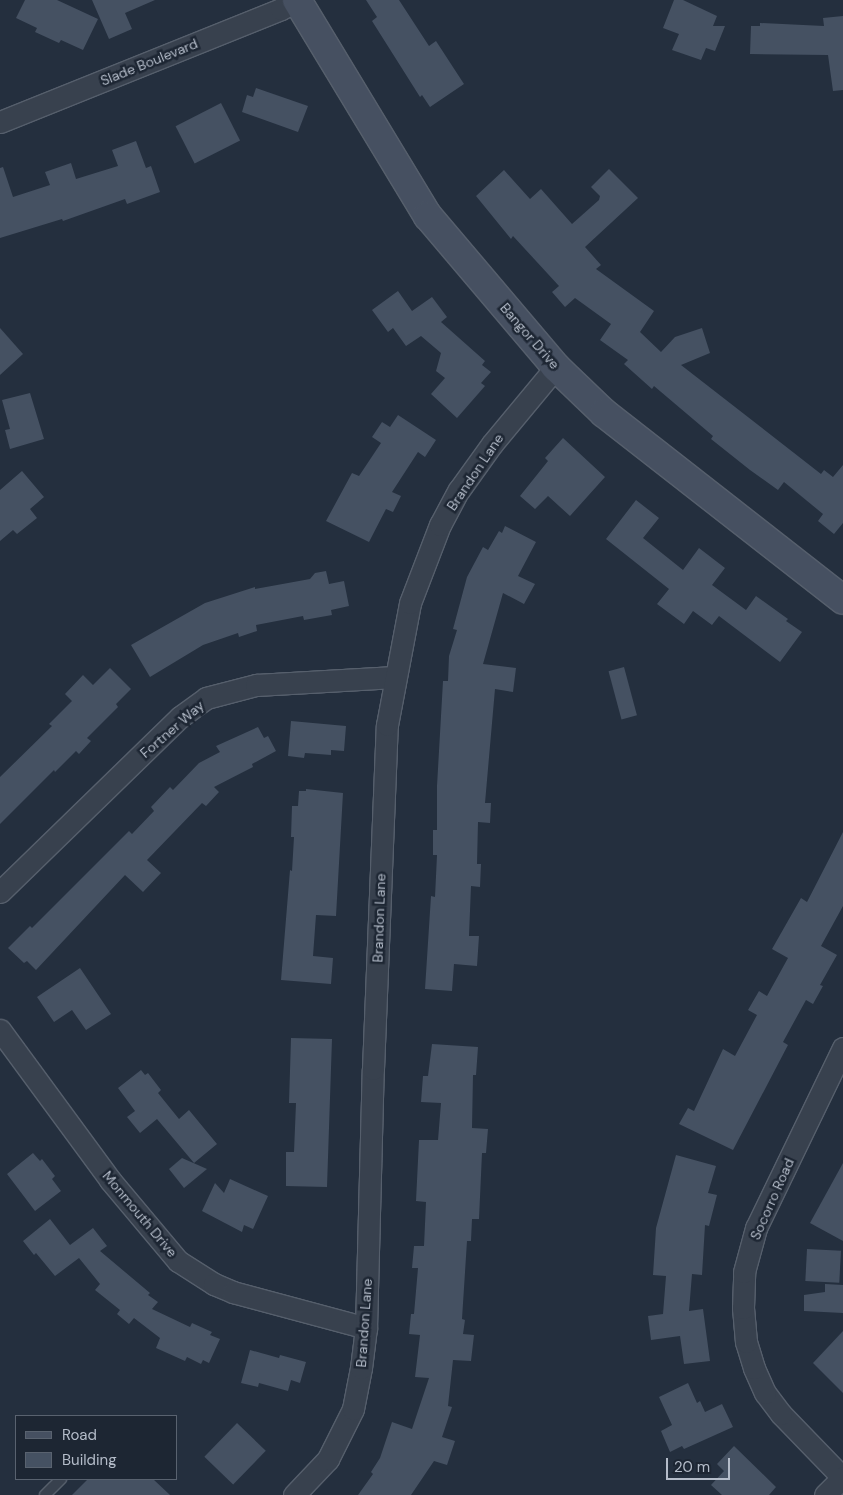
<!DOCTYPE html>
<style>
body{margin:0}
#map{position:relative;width:843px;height:1495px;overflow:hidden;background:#242f3e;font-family:"DM Sans",sans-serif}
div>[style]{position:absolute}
.building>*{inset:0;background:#455162;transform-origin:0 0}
.roads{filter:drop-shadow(1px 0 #565f6c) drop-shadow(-1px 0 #565f6c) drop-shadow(0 1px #565f6c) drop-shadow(0 -1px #565f6c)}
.lane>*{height:10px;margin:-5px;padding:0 5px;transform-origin:5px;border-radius:5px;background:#38414e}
.street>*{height:21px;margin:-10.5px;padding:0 10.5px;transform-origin:10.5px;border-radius:10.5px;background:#38414e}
.secondary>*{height:28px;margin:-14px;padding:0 14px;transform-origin:14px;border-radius:14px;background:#465061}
span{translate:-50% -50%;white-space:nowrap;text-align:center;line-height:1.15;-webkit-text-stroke:5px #1d2633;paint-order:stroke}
.street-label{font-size:14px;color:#b4bcc9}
.legend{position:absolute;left:15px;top:1415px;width:162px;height:65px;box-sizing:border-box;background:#1d2633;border:1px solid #59626f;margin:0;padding:6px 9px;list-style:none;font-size:15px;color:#b4bcc9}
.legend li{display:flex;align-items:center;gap:10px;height:25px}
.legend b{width:25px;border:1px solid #59626f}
.scale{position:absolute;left:666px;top:1458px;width:64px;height:22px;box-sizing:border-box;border:2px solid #b4bcc9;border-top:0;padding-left:6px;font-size:15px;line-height:18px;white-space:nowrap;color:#b4bcc9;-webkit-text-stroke:4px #1d2633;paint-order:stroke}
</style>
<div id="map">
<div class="building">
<i style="clip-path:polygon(25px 0,57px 0,98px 19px,83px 50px,61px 40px,59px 43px,35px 32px,37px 28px,16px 18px)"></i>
<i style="clip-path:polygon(92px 0,155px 0,125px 13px,132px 29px,109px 39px)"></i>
<i style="clip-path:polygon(366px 0,399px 0,429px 46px,436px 41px,464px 84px,430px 107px,422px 95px,420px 97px,372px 21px,377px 17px)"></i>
<i style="clip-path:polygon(674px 0,683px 0,717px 16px,713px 26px,725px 26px,715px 51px,706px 48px,701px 60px,672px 50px,679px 34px,663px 28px)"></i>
<i style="clip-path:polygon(843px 16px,843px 90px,833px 91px,828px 55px,750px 54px,751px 26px,760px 26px,760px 23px,824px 26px,823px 18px)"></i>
<i style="clip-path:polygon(256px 88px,308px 106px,298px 132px,242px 112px,247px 95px,253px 97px)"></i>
<i style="left:221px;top:103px;width:42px;height:51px;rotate:63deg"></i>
<i style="clip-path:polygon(136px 141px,146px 168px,151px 166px,160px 192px,127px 204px,125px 199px,63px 221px,62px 219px,0 238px,0 168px,3px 167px,13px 197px,50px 185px,45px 172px,71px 163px,76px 179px,118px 166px,112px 150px)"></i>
<i style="clip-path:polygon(609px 169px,638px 198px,585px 247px,601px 265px,596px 269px,654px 311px,640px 332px,661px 352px,675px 337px,702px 328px,710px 353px,681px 365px,821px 474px,824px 470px,833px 477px,843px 465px,843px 523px,834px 534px,818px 521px,823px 514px,784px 482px,778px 490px,750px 470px,711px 439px,713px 436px,654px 386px,652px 389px,624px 364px,628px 360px,600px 340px,611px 324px,575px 298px,565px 307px,552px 292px,559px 286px,513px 236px,511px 239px,476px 196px,504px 170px,530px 199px,541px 189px,572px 224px,599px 200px,600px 196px,591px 187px)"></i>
<i style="clip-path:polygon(398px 291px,412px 311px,432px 297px,447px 317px,441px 322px,485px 361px,482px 365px,491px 372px,481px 383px,485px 386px,457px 418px,431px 394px,445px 378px,436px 371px,441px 353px,421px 336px,406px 346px,393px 328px,388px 332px,372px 310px)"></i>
<i style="clip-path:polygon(0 328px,23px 354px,0 375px)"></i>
<i style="clip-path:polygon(30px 393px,44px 439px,10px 449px,5px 430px,10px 429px,2px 400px)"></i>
<i style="clip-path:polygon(398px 415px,436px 440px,425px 457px,418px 452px,392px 492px,401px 496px,393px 512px,386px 509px,369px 542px,326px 521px,352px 473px,359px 476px,381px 443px,372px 437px,382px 422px,390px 427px)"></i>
<i style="clip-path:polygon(563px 438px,605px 477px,570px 516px,548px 496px,535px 509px,520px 496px,548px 461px,545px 458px)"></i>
<i style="clip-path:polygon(22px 471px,44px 497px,30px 509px,37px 518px,17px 534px,13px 530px,0 541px,0 490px)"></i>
<i style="clip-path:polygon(636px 500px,659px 518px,643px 538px,683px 570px,699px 548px,725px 568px,712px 585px,746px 610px,756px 596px,788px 619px,786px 621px,802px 632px,780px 662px,719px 616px,712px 625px,693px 611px,684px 624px,657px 604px,669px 589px,606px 539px)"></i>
<i style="clip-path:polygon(505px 526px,536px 542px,518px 576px,535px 584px,524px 604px,503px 593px,483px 664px,516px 668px,513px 692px,495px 689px,485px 803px,491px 803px,490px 823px,478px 822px,477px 864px,481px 864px,480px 887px,471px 886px,469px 936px,479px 936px,477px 966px,454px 964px,452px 991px,425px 989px,431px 896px,435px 897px,437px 855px,433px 855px,433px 830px,437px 830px,437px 786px,443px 681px,448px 681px,449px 656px,457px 630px,453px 629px,467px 577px,483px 547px,488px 550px,499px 531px,502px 533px)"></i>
<i style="clip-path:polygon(326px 571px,329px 584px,344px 581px,349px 606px,331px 610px,332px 615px,304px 620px,303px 616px,256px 625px,257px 631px,239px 637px,238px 633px,203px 645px,150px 677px,131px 645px,205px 603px,255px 587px,255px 589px,310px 579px,315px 573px)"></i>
<i style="left:624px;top:667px;width:50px;height:16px;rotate:75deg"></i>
<i style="clip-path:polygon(110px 668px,131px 689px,116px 704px,118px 707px,87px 738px,91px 741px,79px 754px,76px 751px,55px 772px,54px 770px,0 824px,0 777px,52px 726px,49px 724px,72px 701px,65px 694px,83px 675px,93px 685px)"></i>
<i style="clip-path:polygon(291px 721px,346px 726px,344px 751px,331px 750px,331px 755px,305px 753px,304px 758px,288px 756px)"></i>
<i style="clip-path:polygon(258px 727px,264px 738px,268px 736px,276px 751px,252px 764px,253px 767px,214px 787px,219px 792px,206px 806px,202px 803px,147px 860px,161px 873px,143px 892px,125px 875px,36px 970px,27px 961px,24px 963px,8px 948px,30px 926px,32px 928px,129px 831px,132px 834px,154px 811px,151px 807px,170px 787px,173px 790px,199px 763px,220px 752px,216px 746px)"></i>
<i style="clip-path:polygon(306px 789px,343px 793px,336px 916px,316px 915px,313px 956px,333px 958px,331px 984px,281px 980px,290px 870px,292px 871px,294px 837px,291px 837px,292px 806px,298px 806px,299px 791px,306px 791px)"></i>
<i style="clip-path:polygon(843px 832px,843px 906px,821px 946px,837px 955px,820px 985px,823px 986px,813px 1004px,806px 1000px,783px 1042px,788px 1045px,733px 1150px,679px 1124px,688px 1108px,694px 1111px,723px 1049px,735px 1056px,757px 1015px,748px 1010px,759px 991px,767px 996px,788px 958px,772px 949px,801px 898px,807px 902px)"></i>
<i style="clip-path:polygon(80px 968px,111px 1014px,86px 1030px,72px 1010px,54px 1022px,37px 997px)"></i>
<i style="clip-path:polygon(291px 1038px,332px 1039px,327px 1187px,286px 1186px,286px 1152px,294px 1152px,296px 1103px,289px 1103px)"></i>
<i style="clip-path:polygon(432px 1044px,478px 1047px,476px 1075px,473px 1075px,472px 1128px,488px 1129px,486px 1153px,482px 1153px,479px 1219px,472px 1219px,471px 1241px,467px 1241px,462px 1319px,465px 1320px,463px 1334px,474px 1335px,471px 1361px,453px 1360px,448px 1406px,452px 1407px,442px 1437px,455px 1441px,447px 1465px,434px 1461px,411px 1495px,358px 1495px,373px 1474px,371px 1472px,380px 1458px,392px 1422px,412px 1429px,429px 1378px,415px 1377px,420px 1335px,409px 1334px,411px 1314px,414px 1314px,418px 1268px,412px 1268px,414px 1246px,424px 1246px,426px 1202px,416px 1201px,419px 1140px,438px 1140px,441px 1103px,421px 1102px,423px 1076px,428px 1076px)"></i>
<i style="clip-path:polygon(141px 1070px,145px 1075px,148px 1073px,161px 1090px,158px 1093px,179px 1119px,189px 1110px,217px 1144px,194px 1163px,157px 1119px,140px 1133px,127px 1117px,135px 1111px,118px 1088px)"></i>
<i style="clip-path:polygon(33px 1153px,40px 1161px,42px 1159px,55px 1176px,52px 1179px,61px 1191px,35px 1211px,7px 1174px)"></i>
<i style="clip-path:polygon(676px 1155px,716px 1166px,708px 1193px,717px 1195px,709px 1226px,705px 1225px,702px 1275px,692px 1274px,689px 1311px,703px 1309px,710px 1361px,684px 1364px,680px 1336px,651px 1340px,648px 1316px,663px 1314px,666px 1276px,653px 1275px,656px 1228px)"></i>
<i style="clip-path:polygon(182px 1158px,207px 1169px,184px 1188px,169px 1169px)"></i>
<i style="clip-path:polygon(843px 1163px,843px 1241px,810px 1223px)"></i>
<i style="clip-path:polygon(230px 1179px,268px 1196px,253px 1229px,244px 1225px,242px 1232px,202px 1211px,215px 1183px,224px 1193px)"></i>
<i style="clip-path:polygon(50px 1219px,70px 1245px,93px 1228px,107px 1246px,100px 1251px,150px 1293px,148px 1295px,158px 1302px,152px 1309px,190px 1327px,192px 1323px,212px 1332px,210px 1335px,220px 1339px,209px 1363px,203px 1360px,201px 1364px,187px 1357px,185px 1361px,156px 1348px,160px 1338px,134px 1318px,129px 1324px,117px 1314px,120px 1310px,95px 1290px,100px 1284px,79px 1258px,55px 1276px,36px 1253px,34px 1255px,23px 1241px)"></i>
<i style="left:807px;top:1249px;width:34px;height:32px;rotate:3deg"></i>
<i style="clip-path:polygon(825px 1284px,843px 1285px,843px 1313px,804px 1311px,804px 1295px,825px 1292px)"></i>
<i style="clip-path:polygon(843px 1331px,843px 1393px,813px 1363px)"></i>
<i style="clip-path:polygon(250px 1350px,279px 1358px,280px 1355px,306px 1362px,300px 1383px,291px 1380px,288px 1391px,259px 1383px,258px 1387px,241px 1383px)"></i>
<i style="clip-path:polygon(688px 1383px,697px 1403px,700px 1401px,705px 1412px,722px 1404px,733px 1427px,684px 1449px,682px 1446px,670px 1452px,661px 1431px,672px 1425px,659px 1397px)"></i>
<i style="left:237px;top:1423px;width:40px;height:47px;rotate:44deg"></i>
<i style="clip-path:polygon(734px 1446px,776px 1487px,769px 1495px,722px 1495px,711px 1485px,724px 1471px,717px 1464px)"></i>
<i style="clip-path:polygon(88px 1479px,153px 1479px,170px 1495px,72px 1495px)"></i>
</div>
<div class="roads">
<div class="lane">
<i style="left:45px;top:1495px;width:23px;rotate:-45deg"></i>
</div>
<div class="street">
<i style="left:0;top:122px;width:303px;rotate:-21.9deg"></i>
<i style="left:281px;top:9px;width:19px;rotate:-28deg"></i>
<i style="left:0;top:892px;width:251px;rotate:-44.2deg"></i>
<i style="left:180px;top:717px;width:32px;rotate:-36deg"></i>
<i style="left:206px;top:698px;width:52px;rotate:-14.6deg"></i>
<i style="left:256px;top:685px;width:139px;rotate:-3.3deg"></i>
<i style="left:0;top:1030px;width:186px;rotate:53.7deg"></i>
<i style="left:110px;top:1180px;width:106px;rotate:50deg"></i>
<i style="left:178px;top:1261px;width:43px;rotate:32.6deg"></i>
<i style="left:214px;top:1284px;width:21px;rotate:23deg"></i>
<i style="left:233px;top:1292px;width:138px;rotate:15.1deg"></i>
<i style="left:842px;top:1477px;width:88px;rotate:-134.1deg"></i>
<i style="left:781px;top:1414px;width:26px;rotate:-127deg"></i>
<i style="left:765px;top:1393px;width:27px;rotate:-114deg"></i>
<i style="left:754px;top:1368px;width:27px;rotate:-107deg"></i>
<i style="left:746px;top:1342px;width:34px;rotate:-95deg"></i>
<i style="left:743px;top:1308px;width:36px;rotate:-88deg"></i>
<i style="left:744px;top:1272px;width:46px;rotate:-74.7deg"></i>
<i style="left:756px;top:1228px;width:200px;rotate:-64.2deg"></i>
<i style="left:294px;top:1495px;width:50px;rotate:-46.6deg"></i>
<i style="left:328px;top:1459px;width:56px;rotate:-63.4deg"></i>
<i style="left:353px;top:1409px;width:42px;rotate:-79deg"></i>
<i style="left:361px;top:1368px;width:40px;rotate:-82.9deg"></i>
<i style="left:366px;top:1328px;width:259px;rotate:-88.5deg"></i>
<i style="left:373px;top:1069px;width:344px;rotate:-87.7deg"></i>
<i style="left:387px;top:725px;width:124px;rotate:-79.3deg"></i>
<i style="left:410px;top:603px;width:84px;rotate:-69deg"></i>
<i style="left:440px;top:525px;width:40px;rotate:-62deg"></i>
<i style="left:459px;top:490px;width:57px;rotate:-54.3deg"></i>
<i style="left:492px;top:444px;width:100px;rotate:-50.3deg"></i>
<i style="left:825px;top:1495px;width:25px;rotate:-45deg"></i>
</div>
<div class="secondary">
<i style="left:297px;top:0;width:253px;rotate:58.8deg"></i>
<i style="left:428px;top:216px;width:198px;rotate:49.7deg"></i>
<i style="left:556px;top:367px;width:66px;rotate:43.8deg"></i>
<i style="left:604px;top:413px;width:303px;rotate:38deg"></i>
</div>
</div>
<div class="street-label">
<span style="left:149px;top:62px;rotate:-22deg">Slade Boulevard</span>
<span style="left:530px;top:336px;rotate:49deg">Bangor Drive</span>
<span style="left:475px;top:472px;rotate:-56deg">Brandon Lane</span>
<span style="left:172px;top:729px;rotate:-41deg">Fortner Way</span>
<span style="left:379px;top:918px;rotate:-88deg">Brandon Lane</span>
<span style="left:772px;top:1199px;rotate:-66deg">Socorro Road</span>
<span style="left:140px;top:1214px;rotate:50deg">Monmouth Drive</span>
<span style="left:364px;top:1323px;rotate:-86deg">Brandon Lane</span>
</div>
<ul class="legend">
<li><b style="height:6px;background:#465061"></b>Road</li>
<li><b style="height:14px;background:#455162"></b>Building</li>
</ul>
<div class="scale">20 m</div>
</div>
